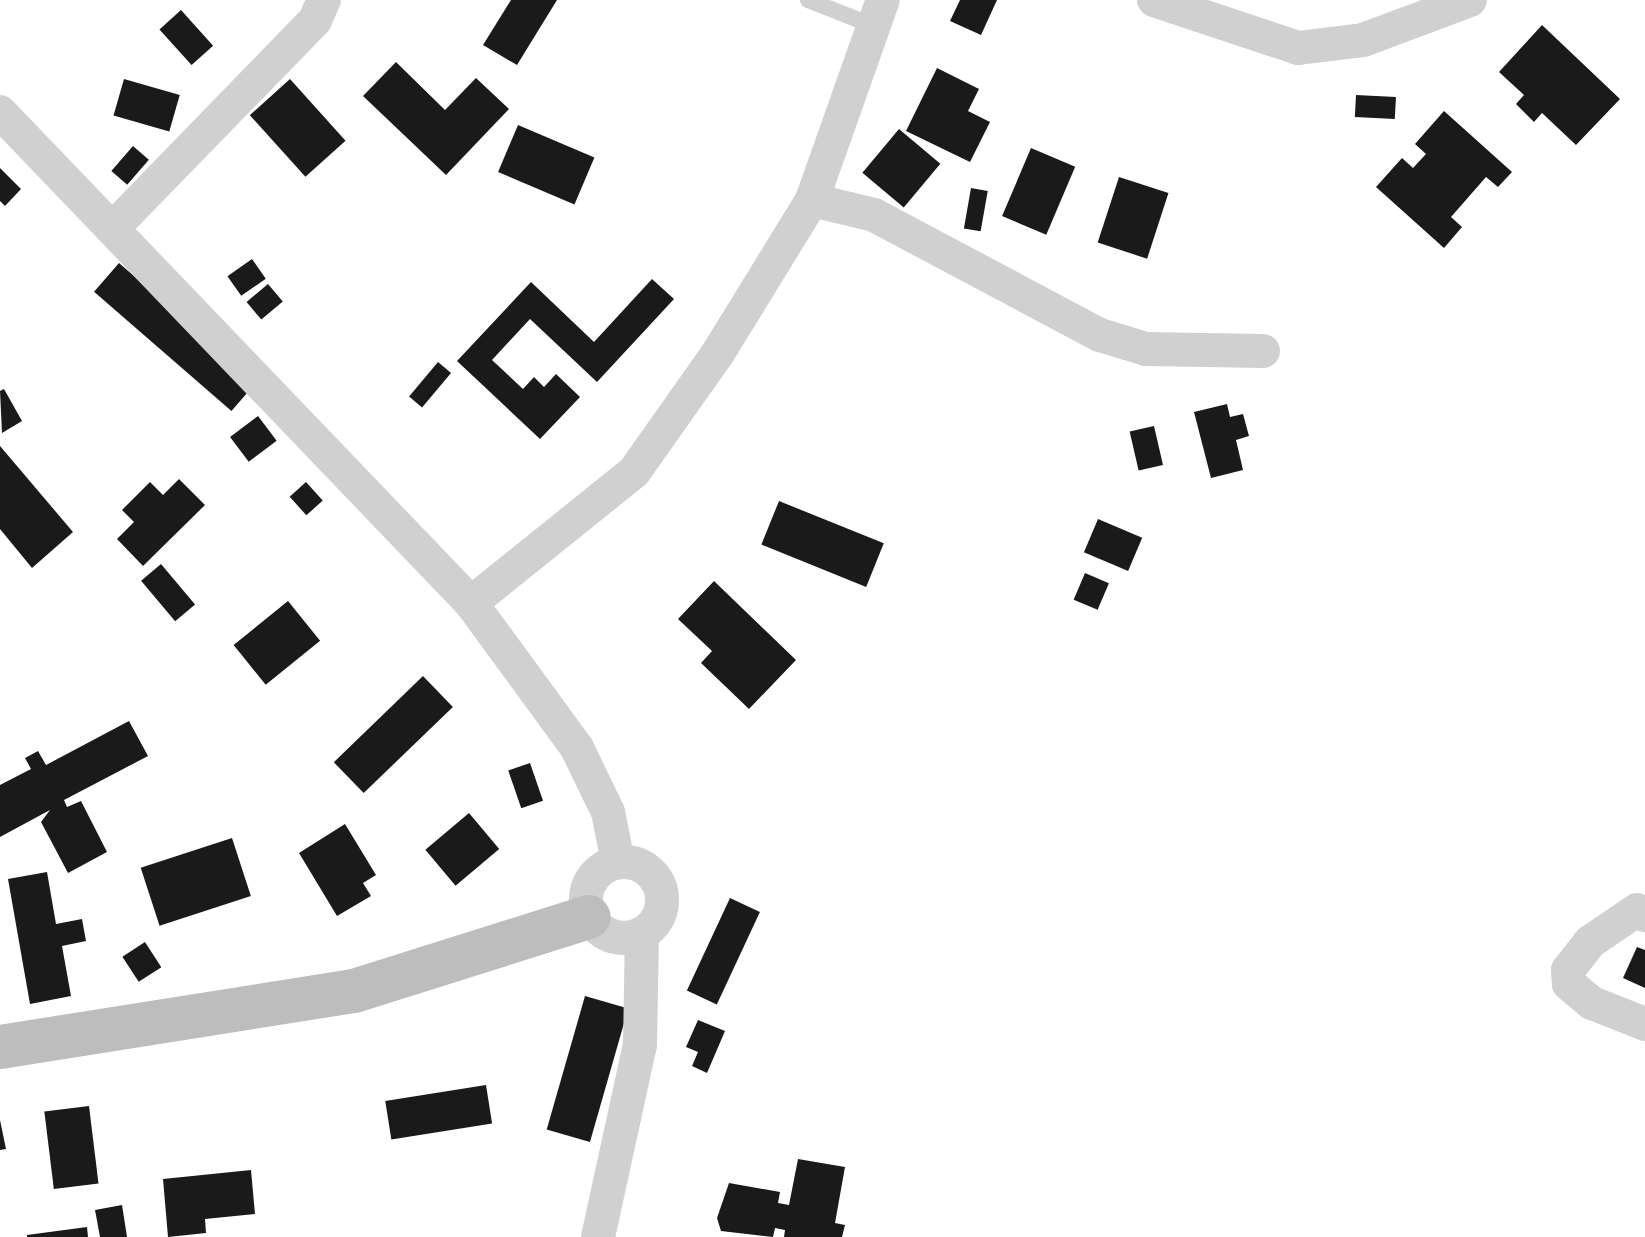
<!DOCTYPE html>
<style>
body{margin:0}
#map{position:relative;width:1645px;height:1237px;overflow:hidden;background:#fff;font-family:Jost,sans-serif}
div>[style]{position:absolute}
.building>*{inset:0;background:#1a1a1a;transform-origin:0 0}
.lane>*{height:16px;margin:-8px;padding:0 8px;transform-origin:8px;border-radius:8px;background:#d0d0d0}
.street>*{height:34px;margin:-17px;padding:0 17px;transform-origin:17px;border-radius:17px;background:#d0d0d0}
.street>.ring{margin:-17px;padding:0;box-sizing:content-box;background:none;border:34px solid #d0d0d0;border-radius:50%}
.secondary>*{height:44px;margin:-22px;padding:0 22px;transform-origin:22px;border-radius:22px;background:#bdbdbd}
span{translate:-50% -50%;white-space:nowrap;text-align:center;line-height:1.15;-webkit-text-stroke:8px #fff;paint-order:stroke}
</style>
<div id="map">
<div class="building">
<i style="clip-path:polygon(511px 0,557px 0,517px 65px,483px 45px)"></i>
<i style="clip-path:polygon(960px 0,997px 0,981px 35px,950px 21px)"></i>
<i style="left:181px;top:10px;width:48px;height:29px;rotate:48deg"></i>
<i style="clip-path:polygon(1542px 25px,1620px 99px,1576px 145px,1542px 113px,1534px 122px,1516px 104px,1524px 95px,1499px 72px)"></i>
<i style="clip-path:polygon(396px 62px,445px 110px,476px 78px,509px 109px,446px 175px,363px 96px)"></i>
<i style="clip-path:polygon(937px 68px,979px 89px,968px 111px,990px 122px,970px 162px,906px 131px)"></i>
<i style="left:124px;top:79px;width:58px;height:38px;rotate:16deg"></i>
<i style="left:290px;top:79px;width:83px;height:54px;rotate:48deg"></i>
<i style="left:1356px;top:95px;width:40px;height:22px;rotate:3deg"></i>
<i style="clip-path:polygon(1444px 111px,1512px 172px,1498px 187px,1486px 177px,1451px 217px,1462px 227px,1444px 248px,1376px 187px,1402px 158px,1413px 168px,1426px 154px,1415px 144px)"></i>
<i style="left:518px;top:125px;width:83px;height:51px;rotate:23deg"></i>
<i style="left:899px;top:129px;width:54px;height:57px;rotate:40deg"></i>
<i style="left:133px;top:146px;width:21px;height:33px;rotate:41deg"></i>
<i style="left:1031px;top:148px;width:48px;height:74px;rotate:23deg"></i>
<i style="clip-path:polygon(0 168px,21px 189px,5px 206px,0 201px)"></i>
<i style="left:1119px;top:177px;width:52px;height:69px;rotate:18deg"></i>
<i style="left:971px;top:188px;width:17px;height:41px;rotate:10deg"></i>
<i style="left:252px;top:259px;width:24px;height:30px;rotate:55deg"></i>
<i style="left:119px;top:263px;width:182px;height:38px;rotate:41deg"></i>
<i style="clip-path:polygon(652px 279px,674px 299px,597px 382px,530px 319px,492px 360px,523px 389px,534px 377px,544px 387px,556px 374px,580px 397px,540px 439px,457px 361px,531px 282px,594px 342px)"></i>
<i style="left:268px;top:284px;width:23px;height:28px;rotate:50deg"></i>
<i style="left:438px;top:362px;width:17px;height:45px;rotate:40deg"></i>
<i style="clip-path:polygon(4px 389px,22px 421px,2px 433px,0 391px)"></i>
<i style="clip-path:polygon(1227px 404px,1230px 417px,1243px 414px,1249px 436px,1236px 440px,1243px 470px,1211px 478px,1194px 412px)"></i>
<i style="left:258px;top:416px;width:31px;height:35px;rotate:53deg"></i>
<i style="left:1154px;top:426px;width:40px;height:25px;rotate:77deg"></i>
<i style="clip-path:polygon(0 446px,73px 532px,32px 568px,0 529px)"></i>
<i style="clip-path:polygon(179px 479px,205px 505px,143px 566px,117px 539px,134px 522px,122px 510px,150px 482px,163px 495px)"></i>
<i style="left:306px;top:482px;width:25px;height:22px;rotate:48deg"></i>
<i style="left:779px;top:501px;width:113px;height:47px;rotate:22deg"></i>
<i style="left:1098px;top:519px;width:48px;height:36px;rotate:23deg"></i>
<i style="left:161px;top:564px;width:53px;height:26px;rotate:50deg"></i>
<i style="left:1085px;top:573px;width:26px;height:29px;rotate:23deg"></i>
<i style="clip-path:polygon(714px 581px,796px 660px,749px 709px,701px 663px,712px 651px,678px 619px)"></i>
<i style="left:288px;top:601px;width:51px;height:70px;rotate:51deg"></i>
<i style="left:423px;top:676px;width:43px;height:124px;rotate:46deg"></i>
<i style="clip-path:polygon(129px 721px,148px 756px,64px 800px,67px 807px,81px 801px,107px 852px,68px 873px,41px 822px,50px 810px,0 837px,0 785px,31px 769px,25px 758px,38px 751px,46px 765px)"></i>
<i style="left:530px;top:763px;width:40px;height:23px;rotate:71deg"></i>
<i style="left:469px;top:813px;width:47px;height:57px;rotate:50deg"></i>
<i style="clip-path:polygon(345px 824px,376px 875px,363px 883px,371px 896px,337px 916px,299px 853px)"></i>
<i style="left:232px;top:838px;width:61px;height:96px;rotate:72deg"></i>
<i style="clip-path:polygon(47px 872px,56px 924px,82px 919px,86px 941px,62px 946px,71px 996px,30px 1004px,8px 879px)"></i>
<i style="left:730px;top:898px;width:33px;height:102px;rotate:25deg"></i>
<i style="left:145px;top:942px;width:30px;height:27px;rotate:57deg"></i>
<i style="clip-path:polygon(1637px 947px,1645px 950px,1645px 988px,1623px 978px)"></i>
<i style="left:585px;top:996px;width:45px;height:139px;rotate:16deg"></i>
<i style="clip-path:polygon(698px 1020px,725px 1031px,707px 1073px,692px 1066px,698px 1052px,686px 1047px)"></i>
<i style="left:486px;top:1085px;width:39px;height:102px;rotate:81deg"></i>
<i style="left:89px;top:1106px;width:78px;height:45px;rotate:83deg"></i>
<i style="clip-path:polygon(0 1120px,6px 1149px,0 1150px)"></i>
<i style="clip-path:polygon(798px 1159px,845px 1167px,835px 1223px,845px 1225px,842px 1237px,784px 1237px,785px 1230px,775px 1228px,773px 1237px,721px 1231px,717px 1218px,729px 1183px,780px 1192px,778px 1203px,789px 1205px)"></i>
<i style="clip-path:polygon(251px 1170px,255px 1214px,205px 1219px,206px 1233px,168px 1237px,163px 1179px)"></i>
<i style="clip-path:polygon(122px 1205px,127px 1237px,100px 1237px,95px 1210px)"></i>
<i style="clip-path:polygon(87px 1227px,88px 1237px,27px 1237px,27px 1235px)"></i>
</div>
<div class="lane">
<i style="left:808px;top:0;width:71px;rotate:21.5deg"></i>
</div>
<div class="street">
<i style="left:1154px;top:0;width:152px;rotate:18.4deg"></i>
<i style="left:1298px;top:48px;width:65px;rotate:-7deg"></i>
<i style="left:1363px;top:40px;width:114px;rotate:-20.5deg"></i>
<i style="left:0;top:112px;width:680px;rotate:46.19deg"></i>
<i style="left:471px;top:603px;width:180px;rotate:53.8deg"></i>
<i style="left:577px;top:748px;width:71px;rotate:64.2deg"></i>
<i style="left:608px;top:812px;width:51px;rotate:78.7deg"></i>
<i style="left:812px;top:200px;width:64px;rotate:13.6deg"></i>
<i style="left:874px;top:215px;width:256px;rotate:28deg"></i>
<i style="left:1100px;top:335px;width:48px;rotate:16.9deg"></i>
<i style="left:1146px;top:349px;width:117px;rotate:1deg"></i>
<i style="left:113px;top:228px;width:290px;rotate:-45.8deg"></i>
<i style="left:315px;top:20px;width:22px;rotate:-66deg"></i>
<i style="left:471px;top:603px;width:209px;rotate:-38.8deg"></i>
<i style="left:634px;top:472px;width:146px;rotate:-54.8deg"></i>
<i style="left:718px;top:353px;width:180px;rotate:-58.4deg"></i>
<i style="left:812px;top:200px;width:212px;rotate:-70.5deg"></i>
<i class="ring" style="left:586px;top:862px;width:42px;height:42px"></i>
<i style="left:1645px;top:915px;width:9px;rotate:-148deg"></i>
<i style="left:1637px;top:910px;width:57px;rotate:145.8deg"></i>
<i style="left:1590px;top:942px;width:36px;rotate:128deg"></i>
<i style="left:1568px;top:970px;width:14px;rotate:86deg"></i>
<i style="left:1569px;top:984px;width:30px;rotate:40deg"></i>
<i style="left:1592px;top:1003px;width:57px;rotate:21.6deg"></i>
<i style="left:598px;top:1237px;width:197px;rotate:-77.7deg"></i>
<i style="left:640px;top:1045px;width:110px;rotate:-89deg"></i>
</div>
<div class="secondary">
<i style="left:0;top:1047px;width:358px;rotate:-9deg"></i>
<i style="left:354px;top:991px;width:246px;rotate:-17.5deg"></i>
</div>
</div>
